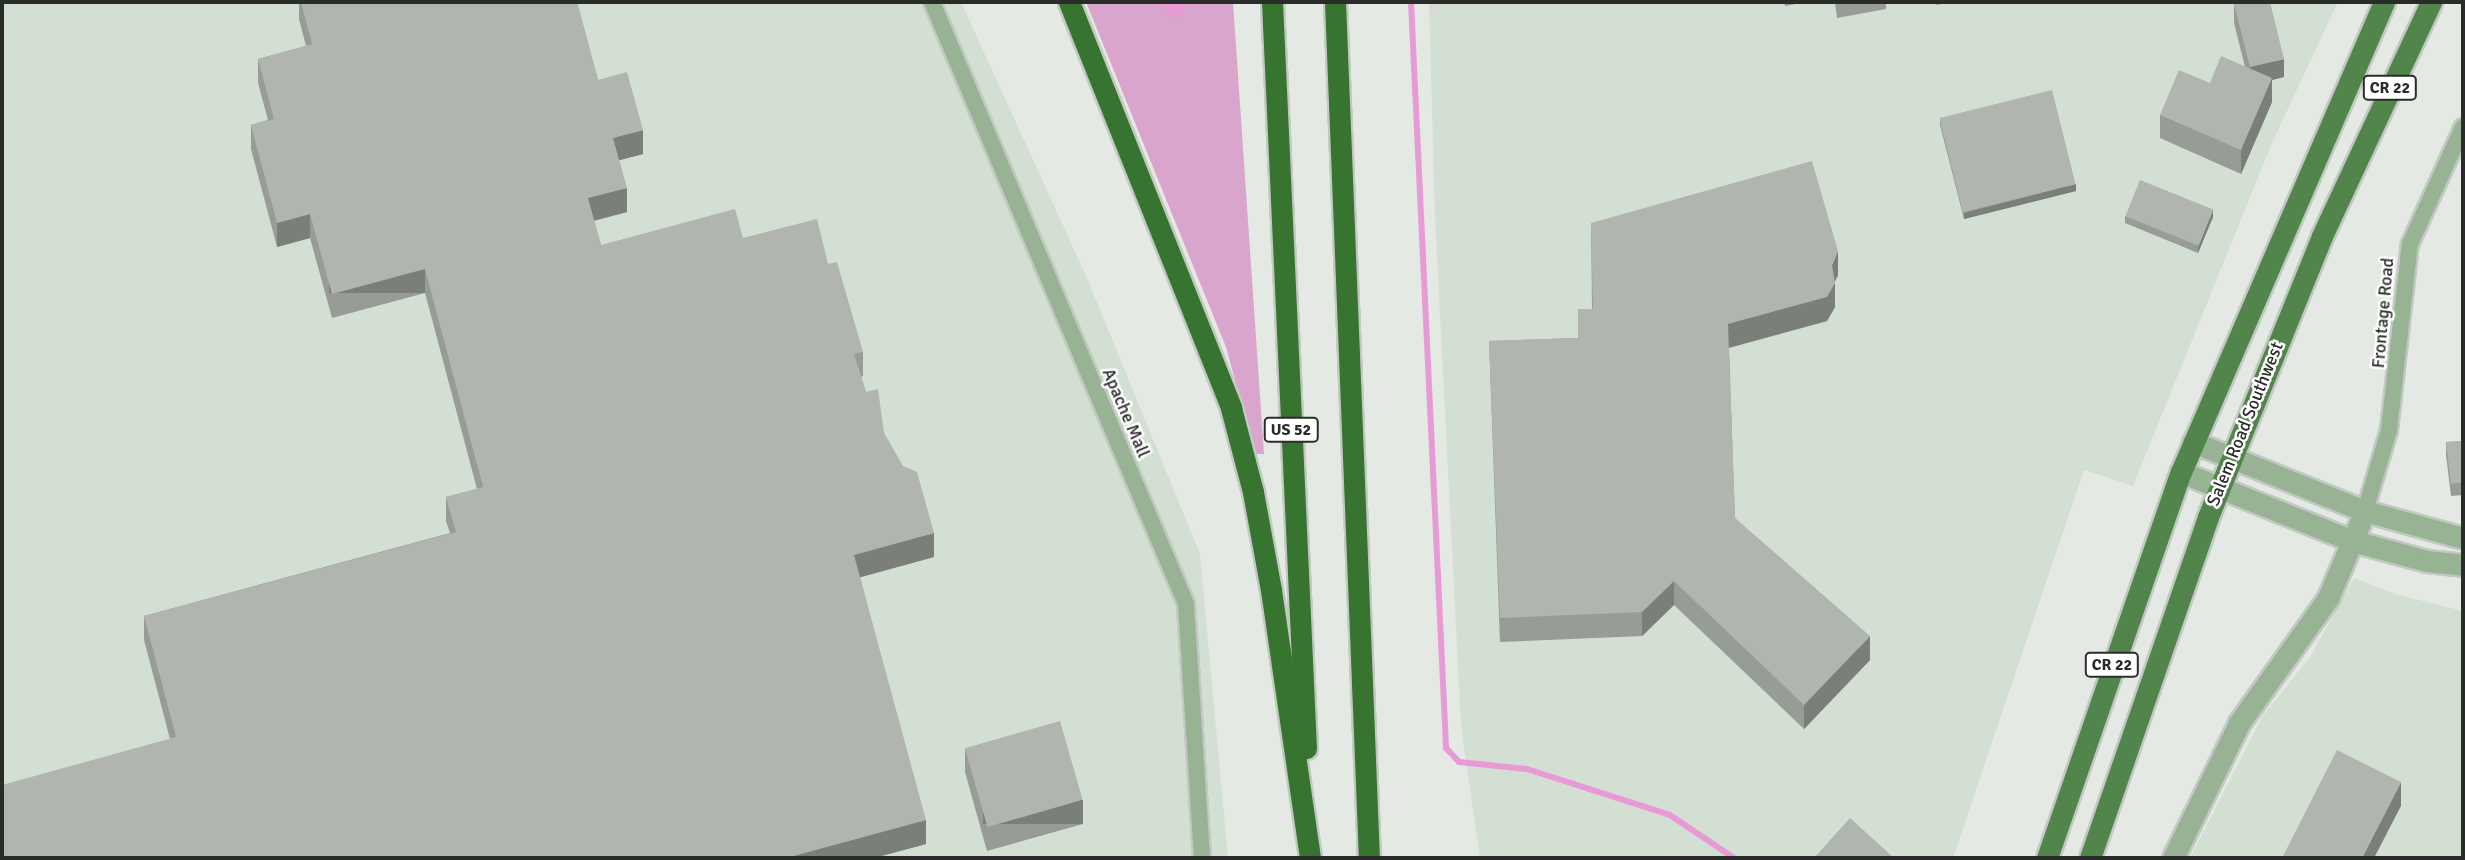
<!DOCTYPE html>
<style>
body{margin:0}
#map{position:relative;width:2465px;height:860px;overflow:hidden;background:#e4eae3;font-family:Signika,sans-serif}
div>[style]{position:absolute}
.built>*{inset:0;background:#d4dfd3}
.green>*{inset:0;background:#daa5cd}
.water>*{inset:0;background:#e89ad6}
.stream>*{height:6px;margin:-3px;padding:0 3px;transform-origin:3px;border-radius:3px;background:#e89ad6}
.roads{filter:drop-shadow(2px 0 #c2c8c2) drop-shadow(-2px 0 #c2c8c2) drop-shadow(0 2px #c2c8c2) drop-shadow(0 -2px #c2c8c2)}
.minor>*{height:16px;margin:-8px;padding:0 8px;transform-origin:8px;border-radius:8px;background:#97b394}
.tertiary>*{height:21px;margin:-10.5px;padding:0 10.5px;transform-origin:10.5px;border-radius:10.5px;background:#97b394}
.primary>*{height:21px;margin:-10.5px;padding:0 10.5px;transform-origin:10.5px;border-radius:10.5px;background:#52854c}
.motorway>*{height:21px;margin:-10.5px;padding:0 10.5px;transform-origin:10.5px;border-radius:10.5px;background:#377430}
.wall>*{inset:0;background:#979c96}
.shaded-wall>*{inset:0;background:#7b7f7a;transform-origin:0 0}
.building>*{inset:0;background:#b0b5af;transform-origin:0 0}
span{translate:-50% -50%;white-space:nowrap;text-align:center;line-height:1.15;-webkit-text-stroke:5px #fff;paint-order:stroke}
.shield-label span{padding:2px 5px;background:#fff;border:2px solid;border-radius:5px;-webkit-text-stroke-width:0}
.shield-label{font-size:16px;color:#292c29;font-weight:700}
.street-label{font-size:18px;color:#292c29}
.frame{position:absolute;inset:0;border:4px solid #292c29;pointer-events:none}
</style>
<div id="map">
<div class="built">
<i style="clip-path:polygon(2px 2px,961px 2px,1087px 278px,1200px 554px,1228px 858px,2px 858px)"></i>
<i style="clip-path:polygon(1429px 2px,2338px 2px,2272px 143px,2133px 486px,2084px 470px,1953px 858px,1480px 858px,1461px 726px,1435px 217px)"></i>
<i style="clip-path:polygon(2354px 578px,2395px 594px,2463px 611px,2463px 858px,2190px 858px,2262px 717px,2310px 657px)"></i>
</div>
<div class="green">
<i style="clip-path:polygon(1086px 2px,1233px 2px,1264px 454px,1255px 454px,1226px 347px)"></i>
</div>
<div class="water">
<i style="clip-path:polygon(1161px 2px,1188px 2px,1179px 19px,1167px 13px)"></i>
</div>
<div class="stream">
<i style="left:1411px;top:2px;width:747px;rotate:87.31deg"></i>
<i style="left:1446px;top:748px;width:19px;rotate:47deg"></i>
<i style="left:1459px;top:762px;width:68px;rotate:5.9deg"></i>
<i style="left:1527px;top:769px;width:150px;rotate:17.8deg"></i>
<i style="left:1670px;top:815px;width:77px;rotate:33.9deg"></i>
</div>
<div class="roads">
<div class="minor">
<i style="left:932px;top:2px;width:653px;rotate:67.12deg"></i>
<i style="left:1186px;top:604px;width:255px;rotate:86.4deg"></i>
<i style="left:2365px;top:511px;width:84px;rotate:-73.5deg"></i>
<i style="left:2389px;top:430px;width:187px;rotate:-83.6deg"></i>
<i style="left:2410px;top:244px;width:128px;rotate:-65.6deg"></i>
</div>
<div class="tertiary">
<i style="left:2193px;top:442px;width:185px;rotate:21.9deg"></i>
<i style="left:2365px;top:511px;width:102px;rotate:15.4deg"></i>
<i style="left:2181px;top:472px;width:185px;rotate:21.9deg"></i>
<i style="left:2353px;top:541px;width:77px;rotate:15.1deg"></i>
<i style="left:2427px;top:561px;width:36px;rotate:6deg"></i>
<i style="left:2173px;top:858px;width:150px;rotate:-63.9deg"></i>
<i style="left:2239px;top:723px;width:153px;rotate:-54.5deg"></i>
<i style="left:2328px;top:598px;width:95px;rotate:-67deg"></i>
</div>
<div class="primary">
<i style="left:2047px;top:858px;width:409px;rotate:-70.9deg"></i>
<i style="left:2181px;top:472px;width:512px;rotate:-66.64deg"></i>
<i style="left:2090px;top:858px;width:361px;rotate:-70.9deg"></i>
<i style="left:2208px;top:517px;width:303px;rotate:-67.9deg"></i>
<i style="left:2322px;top:236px;width:258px;rotate:-65deg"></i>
</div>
<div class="motorway">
<i style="left:1069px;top:2px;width:437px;rotate:68.2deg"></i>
<i style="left:1231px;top:408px;width:87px;rotate:75.3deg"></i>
<i style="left:1253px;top:492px;width:100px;rotate:79.6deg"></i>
<i style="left:1271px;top:590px;width:271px;rotate:81.7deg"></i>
<i style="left:1272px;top:2px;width:747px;rotate:87.39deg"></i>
<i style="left:1335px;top:2px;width:857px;rotate:87.73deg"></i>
</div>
</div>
<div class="wall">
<i style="clip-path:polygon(299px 2px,577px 2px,598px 80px,643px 154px,619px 160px,627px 212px,594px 221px,601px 245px,743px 238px,828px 264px,863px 352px,863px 376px,861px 377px,866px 392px,884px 433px,934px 557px,860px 577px,926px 844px,874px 858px,2px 858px,170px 739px,144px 640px,144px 616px,450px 533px,446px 521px,446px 497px,477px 489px,425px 293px,332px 318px,310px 238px,277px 247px,251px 149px,251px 125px,268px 120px,258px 83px,258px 59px,306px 46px,299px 19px)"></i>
<i style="clip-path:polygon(1784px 2px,1807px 2px,1785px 6px)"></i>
<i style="clip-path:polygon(1835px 2px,1886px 2px,1886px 9px,1837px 18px)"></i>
<i style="clip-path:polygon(1935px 2px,1954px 2px,1936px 5px)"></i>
<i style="clip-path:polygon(2234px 4px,2284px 77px,2272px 80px,2272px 102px,2241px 174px,2160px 138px,2160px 115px,2210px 83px,2245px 67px,2234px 23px)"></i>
<i style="clip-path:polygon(1940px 119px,2076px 191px,1964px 219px,1940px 125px)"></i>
<i style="clip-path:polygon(2125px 216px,2213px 217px,2198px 253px,2125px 223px)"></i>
<i style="clip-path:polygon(1591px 223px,1838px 275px,1835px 281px,1835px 307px,1827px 321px,1729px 348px,1735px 518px,1870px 660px,1804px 729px,1674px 605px,1642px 636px,1500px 642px,1489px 341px,1578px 338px,1578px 309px,1592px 309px)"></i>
<i style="clip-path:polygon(2463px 441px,2463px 495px,2451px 496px,2446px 455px,2446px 442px)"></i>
<i style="clip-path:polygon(965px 748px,1083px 824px,987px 851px,965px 772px)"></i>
</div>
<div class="shaded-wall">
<i style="clip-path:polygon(2284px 59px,2284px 77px,2272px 80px,2272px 102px,2241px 174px,2241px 150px,2250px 86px,2250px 67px)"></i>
<i style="clip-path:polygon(643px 130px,643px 154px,613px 162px,613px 138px)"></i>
<i style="clip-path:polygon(2076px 184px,2076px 191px,1964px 219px,1964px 213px)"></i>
<i style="clip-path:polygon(627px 188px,627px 212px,588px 222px,588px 198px)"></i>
<i style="clip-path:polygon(2213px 210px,2213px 217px,2198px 253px,2198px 247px)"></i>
<i style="clip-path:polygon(310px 214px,310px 238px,277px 247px,277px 223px)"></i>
<i style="clip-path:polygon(1838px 251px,1838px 275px,1832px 288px,1835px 283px,1835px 307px,1827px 321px,1728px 348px,1728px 324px,1832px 265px)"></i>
<i style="left:425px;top:269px;width:24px;height:96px;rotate:90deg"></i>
<i style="clip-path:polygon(934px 533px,934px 557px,854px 579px,854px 555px)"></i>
<i style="clip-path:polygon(1674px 581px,1674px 605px,1642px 636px,1642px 612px)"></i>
<i style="clip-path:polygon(1870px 636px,1870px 660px,1804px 729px,1804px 705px)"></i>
<i style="clip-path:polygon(2401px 782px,2401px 806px,2374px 858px,2362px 858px)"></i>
<i style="left:1083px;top:800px;width:24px;height:100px;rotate:90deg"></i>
<i style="clip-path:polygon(926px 820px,926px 844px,874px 858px,786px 858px)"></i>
</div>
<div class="building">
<i style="clip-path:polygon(301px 2px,577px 2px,598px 80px,627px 72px,643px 130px,613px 138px,627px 188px,588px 198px,601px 245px,735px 209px,743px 238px,817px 219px,828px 264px,837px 262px,863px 352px,854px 354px,866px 392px,878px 389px,884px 433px,903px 466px,917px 472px,934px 533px,854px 555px,926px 820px,786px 858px,2px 858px,2px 785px,176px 737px,144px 616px,456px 532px,446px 497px,483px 487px,425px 269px,332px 294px,310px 214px,277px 223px,251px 125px,274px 119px,258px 59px,312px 44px)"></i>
<i style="clip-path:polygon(2244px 2px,2270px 2px,2284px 59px,2250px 67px,2234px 4px)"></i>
<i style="clip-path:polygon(2221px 56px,2272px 78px,2241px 150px,2160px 115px,2179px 70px,2210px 83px)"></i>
<i style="left:2052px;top:90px;width:97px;height:116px;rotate:76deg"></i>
<i style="clip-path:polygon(1812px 161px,1838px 251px,1832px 265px,1835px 283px,1827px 297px,1728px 324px,1735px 518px,1870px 636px,1804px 705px,1674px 581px,1642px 612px,1500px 618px,1489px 341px,1578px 338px,1578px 309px,1593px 309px,1591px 223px)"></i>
<i style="left:2140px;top:180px;width:79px;height:39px;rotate:22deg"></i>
<i style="clip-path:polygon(2463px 441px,2463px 482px,2451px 484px,2446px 442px)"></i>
<i style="left:1060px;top:721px;width:82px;height:99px;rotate:74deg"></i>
<i style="clip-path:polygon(2337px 750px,2401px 782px,2362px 858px,2282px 858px)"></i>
<i style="clip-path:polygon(1850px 818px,1894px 858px,1814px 858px)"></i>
</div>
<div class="shield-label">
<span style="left:2390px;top:88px">CR 22</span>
<span style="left:1291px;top:430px">US 52</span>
<span style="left:2112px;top:665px">CR 22</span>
</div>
<div class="street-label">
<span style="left:2383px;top:313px;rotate:-85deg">Frontage Road</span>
<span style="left:1126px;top:413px;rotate:67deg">Apache Mall</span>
<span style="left:2245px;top:424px;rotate:-68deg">Salem Road Southwest</span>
</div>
<div class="frame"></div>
</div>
